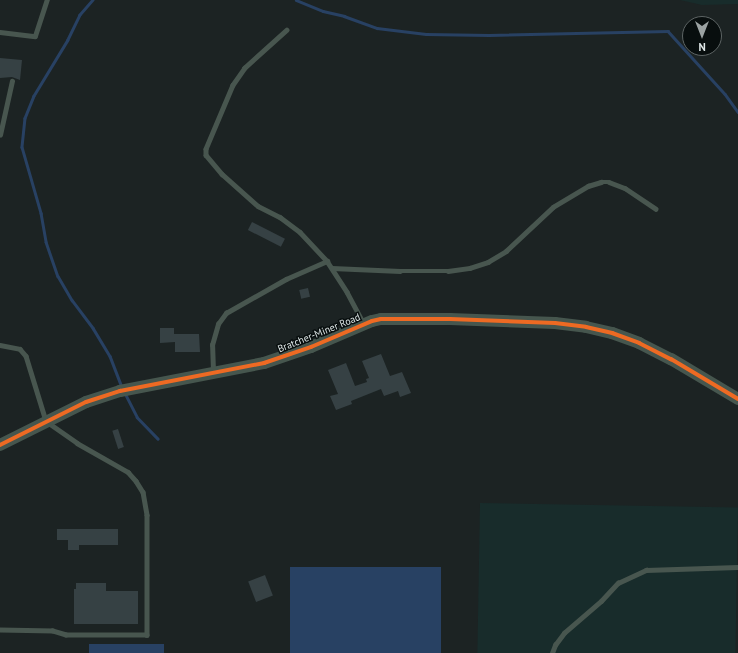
<!DOCTYPE html>
<style>
body{margin:0}
#map{position:relative;width:738px;height:653px;overflow:hidden;background:#1c2323;font-family:"PT Sans",sans-serif}
div>[style]{position:absolute}
.built>*{inset:0;background:#182c2b;transform-origin:0 0}
.water>*{inset:0;background:#284163;transform-origin:0 0}
.stream>*{height:2.5px;margin:-1.25px;padding:0 1.25px;transform-origin:1.25px;border-radius:1.25px;background:#284163}
.building>*{inset:0;background:#364144;transform-origin:0 0}
.lane>*{height:4.5px;margin:-2.25px;padding:0 2.25px;transform-origin:2.25px;border-radius:2.25px;background:#48564f}
.secondary>*{height:12px;margin:-6px;padding:0 6px;transform-origin:6px;border-radius:6px;background:#46564e}
.cycleway>*{height:4px;margin:-2px;padding:0 2px;transform-origin:2px;border-radius:2px;background:#ed6a23}
span{translate:-50% -50%;white-space:nowrap;text-align:center;line-height:1.15;-webkit-text-stroke:3px #080e0e;paint-order:stroke}
.street-label{font-size:10px;color:#dfe7e7}
.north{position:absolute;left:682px;top:16px;width:40px;height:40px;box-sizing:border-box;background:#080e0e;border:1px solid #5e6565;border-radius:50%;rotate:180deg;font-size:11px;font-weight:700;line-height:16px;text-align:center;color:#dfe7e7}
.north::after{content:'';display:block;margin:auto;width:14px;height:18px;background:#9ba2a2;clip-path:polygon(50% 0,100% 100%,50% 72%,0 100%)}
</style>
<div id="map">
<div class="built">
<i style="clip-path:polygon(680px 0,738px 0,738px 4px,702px 5px)"></i>
<i style="left:480px;top:503px;width:258px;height:150px;rotate:1deg"></i>
</div>
<div class="water">
<i style="left:290px;top:567px;width:151px;height:86px"></i>
<i style="left:89px;top:644px;width:75px;height:9px"></i>
</div>
<div class="stream">
<i style="left:93px;top:0;width:20px;rotate:131deg"></i>
<i style="left:80px;top:15px;width:28px;rotate:116deg"></i>
<i style="left:68px;top:40px;width:66px;rotate:121.3deg"></i>
<i style="left:34px;top:96px;width:24px;rotate:112deg"></i>
<i style="left:25px;top:118px;width:29px;rotate:96deg"></i>
<i style="left:22px;top:147px;width:69px;rotate:73.9deg"></i>
<i style="left:41px;top:213px;width:29px;rotate:80deg"></i>
<i style="left:46px;top:242px;width:36px;rotate:71deg"></i>
<i style="left:58px;top:276px;width:28px;rotate:60deg"></i>
<i style="left:72px;top:300px;width:35px;rotate:53deg"></i>
<i style="left:93px;top:328px;width:33px;rotate:59deg"></i>
<i style="left:110px;top:356px;width:33px;rotate:69deg"></i>
<i style="left:296px;top:0;width:29px;rotate:22deg"></i>
<i style="left:323px;top:11px;width:22px;rotate:13deg"></i>
<i style="left:344px;top:16px;width:35px;rotate:20deg"></i>
<i style="left:377px;top:28px;width:49px;rotate:7deg"></i>
<i style="left:426px;top:34px;width:63px;rotate:0.9deg"></i>
<i style="left:489px;top:35px;width:179px;rotate:-1.3deg"></i>
<i style="left:668px;top:31px;width:85px;rotate:47.9deg"></i>
<i style="left:725px;top:94px;width:22px;rotate:54deg"></i>
<i style="left:125px;top:393px;width:27px;rotate:63deg"></i>
<i style="left:137px;top:417px;width:30px;rotate:46deg"></i>
</div>
<div class="building">
<i style="clip-path:polygon(0 58px,22px 60px,20px 80px,12px 77px,0 78px)"></i>
<i style="left:252px;top:222px;width:37px;height:9px;rotate:27deg"></i>
<i style="left:308px;top:288px;width:9px;height:9px;rotate:77deg"></i>
<i style="clip-path:polygon(160px 328px,174px 328px,174px 334px,199px 334px,200px 352px,175px 352px,175px 342px,160px 343px)"></i>
<i style="clip-path:polygon(381px 354px,390px 376px,402px 372px,411px 393px,400px 397px,398px 391px,384px 396px,381px 389px,351px 401px,352px 404px,336px 410px,330px 396px,338px 394px,328px 370px,346px 363px,355px 386px,367px 382px,366px 379px,369px 378px,362px 361px)"></i>
<i style="left:118px;top:429px;width:19px;height:6px;rotate:72deg"></i>
<i style="clip-path:polygon(57px 529px,118px 529px,118px 545px,79px 545px,79px 550px,68px 550px,68px 540px,57px 540px)"></i>
<i style="left:265px;top:575px;width:22px;height:18px;rotate:69deg"></i>
<i style="clip-path:polygon(76px 583px,106px 583px,106px 591px,138px 591px,138px 624px,74px 624px,74px 589px,76px 589px)"></i>
</div>
<div class="lane">
<i style="left:287px;top:30px;width:57px;rotate:137.9deg"></i>
<i style="left:245px;top:68px;width:21px;rotate:125deg"></i>
<i style="left:233px;top:85px;width:69px;rotate:112.9deg"></i>
<i style="left:206px;top:149px;width:6px;rotate:90deg"></i>
<i style="left:206px;top:155px;width:25px;rotate:50deg"></i>
<i style="left:222px;top:174px;width:48px;rotate:41.6deg"></i>
<i style="left:258px;top:206px;width:25px;rotate:27deg"></i>
<i style="left:280px;top:217px;width:25px;rotate:37deg"></i>
<i style="left:300px;top:232px;width:40px;rotate:47deg"></i>
<i style="left:327px;top:261px;width:37px;rotate:57deg"></i>
<i style="left:347px;top:292px;width:36px;rotate:62deg"></i>
<i style="left:0;top:32px;width:35px;rotate:7deg"></i>
<i style="left:35px;top:36px;width:38px;rotate:-72deg"></i>
<i style="left:0;top:135px;width:55px;rotate:-77.5deg"></i>
<i style="left:332px;top:268px;width:68px;rotate:2.5deg"></i>
<i style="left:400px;top:271px;width:48px"></i>
<i style="left:448px;top:271px;width:22px;rotate:-8deg"></i>
<i style="left:470px;top:268px;width:19px;rotate:-18deg"></i>
<i style="left:488px;top:262px;width:21px;rotate:-31deg"></i>
<i style="left:506px;top:251px;width:64px;rotate:-43.1deg"></i>
<i style="left:553px;top:207px;width:41px;rotate:-31deg"></i>
<i style="left:588px;top:186px;width:14px;rotate:-17deg"></i>
<i style="left:601px;top:182px;width:8px"></i>
<i style="left:609px;top:182px;width:17px;rotate:21deg"></i>
<i style="left:625px;top:188px;width:37px;rotate:34deg"></i>
<i style="left:0;top:345px;width:20px;rotate:11deg"></i>
<i style="left:20px;top:349px;width:9px;rotate:49deg"></i>
<i style="left:26px;top:356px;width:68px;rotate:72.9deg"></i>
<i style="left:46px;top:421px;width:38px;rotate:35deg"></i>
<i style="left:77px;top:443px;width:59px;rotate:29.6deg"></i>
<i style="left:128px;top:472px;width:12px;rotate:48deg"></i>
<i style="left:136px;top:481px;width:13px;rotate:58deg"></i>
<i style="left:143px;top:492px;width:23px;rotate:80deg"></i>
<i style="left:147px;top:515px;width:120px;rotate:90deg"></i>
<i style="left:147px;top:635px;width:81px;rotate:180deg"></i>
<i style="left:66px;top:635px;width:14px;rotate:-163deg"></i>
<i style="left:53px;top:631px;width:53px;rotate:-178.9deg"></i>
<i style="left:213px;top:371px;width:26px;rotate:-92deg"></i>
<i style="left:212px;top:345px;width:22px;rotate:-74deg"></i>
<i style="left:218px;top:324px;width:14px;rotate:-54deg"></i>
<i style="left:226px;top:313px;width:69px;rotate:-29.5deg"></i>
<i style="left:286px;top:279px;width:45px;rotate:-23.7deg"></i>
<i style="left:552px;top:653px;width:9px;rotate:-69deg"></i>
<i style="left:555px;top:645px;width:15px;rotate:-53deg"></i>
<i style="left:564px;top:633px;width:49px;rotate:-40.9deg"></i>
<i style="left:601px;top:601px;width:25px;rotate:-47deg"></i>
<i style="left:618px;top:583px;width:31px;rotate:-25deg"></i>
<i style="left:646px;top:570px;width:92px;rotate:-1.9deg"></i>
</div>
<div class="secondary">
<i style="left:0;top:445px;width:96px;rotate:-26.6deg"></i>
<i style="left:86px;top:402px;width:36px;rotate:-18deg"></i>
<i style="left:120px;top:391px;width:147px;rotate:-11deg"></i>
<i style="left:264px;top:363px;width:50px;rotate:-18.8deg"></i>
<i style="left:311px;top:347px;width:66px;rotate:-23.1deg"></i>
<i style="left:372px;top:321px;width:9px;rotate:-13deg"></i>
<i style="left:381px;top:319px;width:69px"></i>
<i style="left:450px;top:319px;width:105px;rotate:2.2deg"></i>
<i style="left:555px;top:323px;width:31px;rotate:7deg"></i>
<i style="left:586px;top:327px;width:27px;rotate:13deg"></i>
<i style="left:612px;top:333px;width:29px;rotate:20deg"></i>
<i style="left:639px;top:343px;width:36px;rotate:27deg"></i>
<i style="left:671px;top:359px;width:78px;rotate:30.8deg"></i>
</div>
<div class="cycleway">
<i style="left:0;top:445px;width:96px;rotate:-26.6deg"></i>
<i style="left:86px;top:402px;width:36px;rotate:-18deg"></i>
<i style="left:120px;top:391px;width:147px;rotate:-11deg"></i>
<i style="left:264px;top:363px;width:50px;rotate:-18.8deg"></i>
<i style="left:311px;top:347px;width:66px;rotate:-23.1deg"></i>
<i style="left:372px;top:321px;width:9px;rotate:-13deg"></i>
<i style="left:381px;top:319px;width:69px"></i>
<i style="left:450px;top:319px;width:105px;rotate:2.2deg"></i>
<i style="left:555px;top:323px;width:31px;rotate:7deg"></i>
<i style="left:586px;top:327px;width:27px;rotate:13deg"></i>
<i style="left:612px;top:333px;width:29px;rotate:20deg"></i>
<i style="left:639px;top:343px;width:36px;rotate:27deg"></i>
<i style="left:671px;top:359px;width:78px;rotate:30.8deg"></i>
</div>
<div class="street-label">
<span style="left:319px;top:333px;rotate:-22deg">Bratcher-Miner Road</span>
</div>
<div class="north">N</div>
</div>
